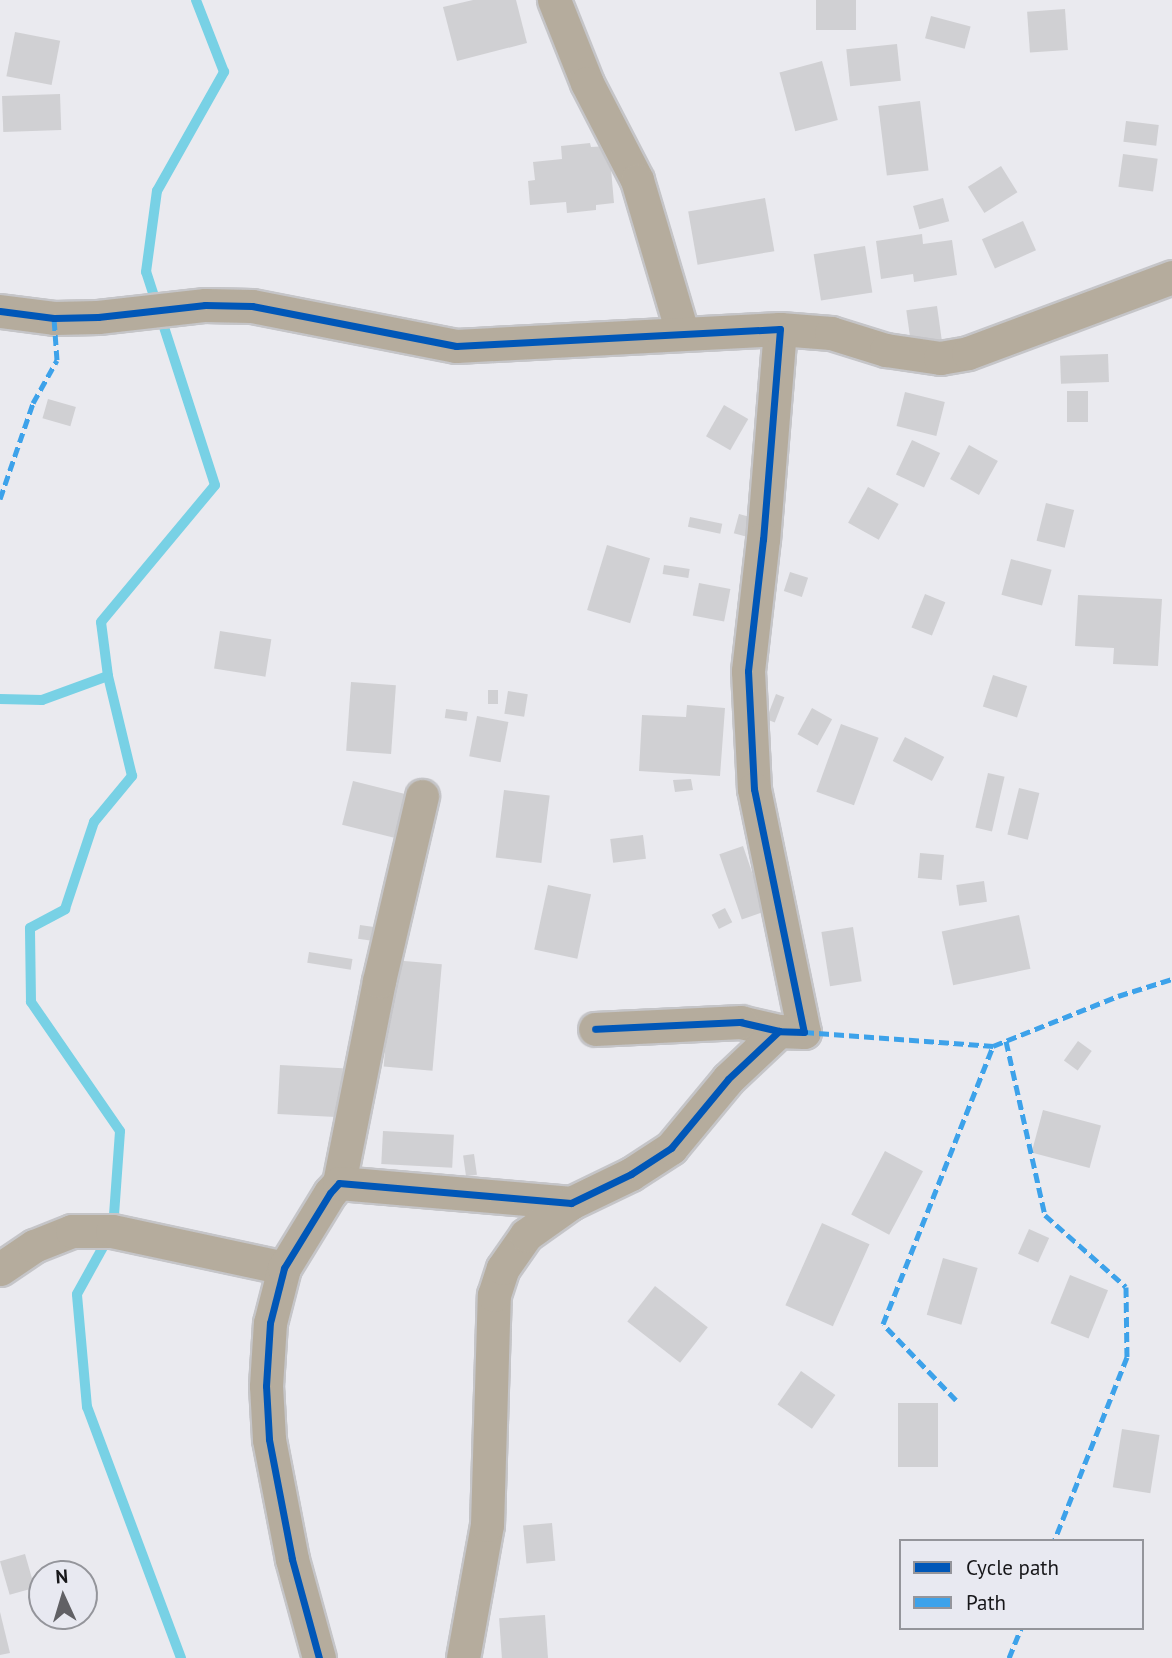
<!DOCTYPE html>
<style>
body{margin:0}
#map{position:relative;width:1172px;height:1658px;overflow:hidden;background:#eaeaef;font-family:"PT Sans",sans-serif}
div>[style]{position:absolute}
.stream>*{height:10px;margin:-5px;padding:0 5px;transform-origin:5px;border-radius:5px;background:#78d1e5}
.building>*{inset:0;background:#d0d0d3;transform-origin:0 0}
.roads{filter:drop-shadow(2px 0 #c5c5c8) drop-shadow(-2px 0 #c5c5c8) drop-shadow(0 2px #c5c5c8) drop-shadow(0 -2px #c5c5c8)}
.minor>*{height:33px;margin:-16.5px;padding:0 16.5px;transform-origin:16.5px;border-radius:16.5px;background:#b5ac9d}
.quiet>*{height:5px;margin-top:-2.5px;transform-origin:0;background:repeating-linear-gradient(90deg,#3da2ea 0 10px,transparent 0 15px)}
.cycleway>*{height:7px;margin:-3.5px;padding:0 3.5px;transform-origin:3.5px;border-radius:3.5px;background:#0057b8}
span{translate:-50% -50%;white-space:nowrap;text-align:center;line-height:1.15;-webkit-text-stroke:5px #e8e9f1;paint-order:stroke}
.legend{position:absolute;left:899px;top:1539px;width:245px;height:91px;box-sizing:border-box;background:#e8e9f1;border:2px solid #94959b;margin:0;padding:9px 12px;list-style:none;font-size:21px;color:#17171a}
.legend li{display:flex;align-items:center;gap:14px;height:35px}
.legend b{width:35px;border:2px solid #94959b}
.north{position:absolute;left:28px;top:1560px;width:70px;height:70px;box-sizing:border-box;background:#e8e9f1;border:2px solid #94959b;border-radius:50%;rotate:356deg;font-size:19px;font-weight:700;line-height:28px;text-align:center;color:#17171a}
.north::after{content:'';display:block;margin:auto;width:24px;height:32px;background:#616165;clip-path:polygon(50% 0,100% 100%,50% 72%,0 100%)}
</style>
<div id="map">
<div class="stream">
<i style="left:0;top:699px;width:42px;rotate:1.4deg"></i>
<i style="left:42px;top:700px;width:70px;rotate:-20deg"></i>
<i style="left:181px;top:1658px;width:268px;rotate:-110.5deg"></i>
<i style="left:87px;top:1407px;width:113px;rotate:-95.1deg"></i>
<i style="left:77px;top:1294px;width:74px;rotate:-61deg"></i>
<i style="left:113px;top:1229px;width:98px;rotate:-85.9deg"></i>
<i style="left:120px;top:1131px;width:157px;rotate:-124.6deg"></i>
<i style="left:31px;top:1002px;width:74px;rotate:-90.8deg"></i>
<i style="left:30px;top:928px;width:40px;rotate:-28deg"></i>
<i style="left:65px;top:909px;width:92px;rotate:-71.6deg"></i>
<i style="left:94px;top:822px;width:60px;rotate:-50.4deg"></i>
<i style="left:132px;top:776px;width:103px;rotate:-103.5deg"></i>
<i style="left:108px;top:676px;width:54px;rotate:-97.4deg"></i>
<i style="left:101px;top:622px;width:178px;rotate:-50.2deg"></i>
<i style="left:215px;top:485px;width:224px;rotate:-107.9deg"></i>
<i style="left:146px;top:272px;width:82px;rotate:-82.3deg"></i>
<i style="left:157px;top:191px;width:137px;rotate:-60.6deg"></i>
<i style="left:224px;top:72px;width:77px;rotate:-111.3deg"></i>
</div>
<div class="building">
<i style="clip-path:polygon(473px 0,516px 0,527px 43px,457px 61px,443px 7px)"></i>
<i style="left:816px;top:0;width:40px;height:30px"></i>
<i style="left:1065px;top:9px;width:41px;height:38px;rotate:86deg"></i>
<i style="left:931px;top:16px;width:41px;height:23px;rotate:15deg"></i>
<i style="left:15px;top:32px;width:46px;height:45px;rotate:11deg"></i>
<i style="left:897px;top:44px;width:37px;height:51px;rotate:84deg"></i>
<i style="left:822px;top:61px;width:61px;height:44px;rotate:75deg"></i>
<i style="left:60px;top:94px;width:36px;height:58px;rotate:88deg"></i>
<i style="left:920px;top:101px;width:70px;height:42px;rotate:83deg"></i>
<i style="left:1126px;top:121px;width:33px;height:21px;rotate:7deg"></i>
<i style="clip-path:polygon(590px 143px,591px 147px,609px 146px,614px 203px,596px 205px,596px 210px,567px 213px,566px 202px,530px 205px,528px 181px,535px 180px,533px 162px,562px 159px,561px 146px)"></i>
<i style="left:1123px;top:154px;width:35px;height:33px;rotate:8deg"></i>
<i style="left:1001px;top:166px;width:31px;height:39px;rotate:58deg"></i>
<i style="left:765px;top:198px;width:54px;height:78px;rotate:80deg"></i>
<i style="left:943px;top:198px;width:24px;height:31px;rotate:75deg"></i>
<i style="left:1023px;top:221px;width:32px;height:45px;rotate:66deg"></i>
<i style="clip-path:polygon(922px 234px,923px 244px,952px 240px,957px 275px,914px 282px,913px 274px,881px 279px,876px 241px)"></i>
<i style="left:865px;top:246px;width:47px;height:52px;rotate:81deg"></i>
<i style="left:937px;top:306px;width:35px;height:31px;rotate:82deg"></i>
<i style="left:1108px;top:354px;width:28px;height:48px;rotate:88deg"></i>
<i style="left:1067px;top:391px;width:21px;height:31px"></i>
<i style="left:905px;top:392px;width:41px;height:35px;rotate:14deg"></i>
<i style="left:48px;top:399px;width:29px;height:20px;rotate:16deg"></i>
<i style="left:724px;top:405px;width:28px;height:36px;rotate:30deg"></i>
<i style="left:912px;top:440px;width:31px;height:38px;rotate:25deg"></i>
<i style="left:969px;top:445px;width:33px;height:39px;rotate:29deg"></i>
<i style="left:868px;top:487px;width:35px;height:41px;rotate:29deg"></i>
<i style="left:1046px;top:503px;width:29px;height:39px;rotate:14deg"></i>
<i style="left:739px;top:514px;width:20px;height:20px;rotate:15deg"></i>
<i style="left:690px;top:517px;width:33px;height:10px;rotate:12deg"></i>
<i style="left:607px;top:545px;width:45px;height:68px;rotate:17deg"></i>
<i style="left:1011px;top:559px;width:42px;height:37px;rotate:15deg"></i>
<i style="left:664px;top:565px;width:26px;height:9px;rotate:9deg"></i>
<i style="left:790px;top:572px;width:19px;height:20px;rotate:18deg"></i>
<i style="left:699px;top:583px;width:32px;height:33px;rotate:11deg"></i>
<i style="left:925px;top:594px;width:22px;height:36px;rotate:22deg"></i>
<i style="clip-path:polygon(1078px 595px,1162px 599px,1158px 666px,1113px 664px,1114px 648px,1075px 646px)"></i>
<i style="left:220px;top:631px;width:52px;height:38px;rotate:9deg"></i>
<i style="left:993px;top:675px;width:36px;height:33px;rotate:18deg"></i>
<i style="left:351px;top:682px;width:45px;height:69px;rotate:4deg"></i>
<i style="left:488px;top:690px;width:10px;height:14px"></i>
<i style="left:508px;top:691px;width:20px;height:23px;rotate:9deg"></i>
<i style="left:776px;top:694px;width:9px;height:27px;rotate:21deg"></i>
<i style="clip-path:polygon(687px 705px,725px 708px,720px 776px,639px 771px,642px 715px,686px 717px)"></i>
<i style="left:812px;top:708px;width:23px;height:30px;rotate:29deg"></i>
<i style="left:446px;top:709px;width:22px;height:9px;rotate:8deg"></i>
<i style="left:477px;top:716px;width:32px;height:41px;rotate:11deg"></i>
<i style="left:841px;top:724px;width:40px;height:72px;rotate:20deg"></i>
<i style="left:905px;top:737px;width:44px;height:27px;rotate:27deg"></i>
<i style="left:988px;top:773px;width:17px;height:56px;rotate:13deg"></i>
<i style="clip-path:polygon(691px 779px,693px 790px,675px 792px,673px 780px)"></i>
<i style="left:353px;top:781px;width:66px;height:45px;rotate:14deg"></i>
<i style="left:1019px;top:788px;width:21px;height:48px;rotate:14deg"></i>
<i style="left:504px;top:790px;width:46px;height:68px;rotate:7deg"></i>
<i style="left:643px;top:835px;width:24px;height:33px;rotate:83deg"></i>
<i style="left:743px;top:846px;width:69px;height:25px;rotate:71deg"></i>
<i style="left:920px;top:853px;width:24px;height:25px;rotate:5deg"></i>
<i style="left:984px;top:881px;width:21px;height:28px;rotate:82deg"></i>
<i style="left:548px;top:885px;width:44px;height:66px;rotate:12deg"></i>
<i style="left:725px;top:908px;width:16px;height:15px;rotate:63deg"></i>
<i style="left:1019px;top:915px;width:55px;height:79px;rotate:78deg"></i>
<i style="left:360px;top:925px;width:21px;height:14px;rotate:8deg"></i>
<i style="left:853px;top:927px;width:55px;height:32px;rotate:81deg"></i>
<i style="left:309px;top:952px;width:44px;height:11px;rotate:9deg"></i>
<i style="left:393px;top:960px;width:49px;height:107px;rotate:5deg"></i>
<i style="left:1078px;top:1041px;width:17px;height:24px;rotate:36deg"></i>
<i style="left:280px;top:1065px;width:63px;height:49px;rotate:3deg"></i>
<i style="left:1043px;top:1110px;width:60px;height:44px;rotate:15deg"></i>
<i style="left:383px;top:1131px;width:71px;height:33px;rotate:3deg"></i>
<i style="left:885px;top:1151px;width:43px;height:72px;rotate:28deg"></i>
<i style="left:474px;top:1154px;width:21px;height:11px;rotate:82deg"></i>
<i style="left:822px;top:1223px;width:52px;height:90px;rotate:24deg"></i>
<i style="left:1029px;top:1229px;width:22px;height:27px;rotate:24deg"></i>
<i style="left:943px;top:1258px;width:36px;height:59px;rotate:16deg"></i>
<i style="left:1070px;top:1275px;width:41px;height:52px;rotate:22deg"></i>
<i style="left:655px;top:1286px;width:67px;height:45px;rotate:38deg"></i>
<i style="left:801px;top:1371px;width:42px;height:41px;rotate:35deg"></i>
<i style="left:898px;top:1403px;width:40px;height:64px"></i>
<i style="left:1122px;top:1429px;width:38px;height:59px;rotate:9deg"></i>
<i style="left:552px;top:1523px;width:38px;height:29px;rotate:85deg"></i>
<i style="left:25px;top:1554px;width:35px;height:26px;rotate:74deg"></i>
<i style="clip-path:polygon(0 1612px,10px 1653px,0 1655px)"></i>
<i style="left:545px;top:1615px;width:43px;height:46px;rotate:86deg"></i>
</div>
<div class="roads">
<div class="minor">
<i style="left:554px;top:0;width:89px;rotate:68.3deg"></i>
<i style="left:587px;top:83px;width:109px;rotate:62.7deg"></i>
<i style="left:637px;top:180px;width:159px;rotate:73.5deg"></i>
<i style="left:0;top:311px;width:54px;rotate:7.4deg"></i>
<i style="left:54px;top:318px;width:44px;rotate:-1.3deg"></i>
<i style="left:98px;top:317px;width:108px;rotate:-6.4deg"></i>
<i style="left:205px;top:305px;width:47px;rotate:1.2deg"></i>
<i style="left:252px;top:306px;width:208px;rotate:11.1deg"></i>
<i style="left:456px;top:346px;width:324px;rotate:-3deg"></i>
<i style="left:780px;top:329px;width:211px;rotate:94.6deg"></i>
<i style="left:763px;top:539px;width:133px;rotate:96.5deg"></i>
<i style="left:748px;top:671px;width:118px;rotate:87.1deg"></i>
<i style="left:754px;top:789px;width:248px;rotate:78.4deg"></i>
<i style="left:804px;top:1032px;width:25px;rotate:-178deg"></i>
<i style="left:779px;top:1031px;width:39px;rotate:-167deg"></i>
<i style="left:741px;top:1022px;width:146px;rotate:177.3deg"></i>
<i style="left:780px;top:329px;width:51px;rotate:4.5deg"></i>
<i style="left:831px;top:333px;width:58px;rotate:17.2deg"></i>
<i style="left:886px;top:350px;width:55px;rotate:8.4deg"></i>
<i style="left:940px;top:358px;width:28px;rotate:-10deg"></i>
<i style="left:968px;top:353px;width:218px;rotate:-20.4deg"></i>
<i style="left:339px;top:1183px;width:206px;rotate:-78.8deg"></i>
<i style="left:379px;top:981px;width:190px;rotate:-76.9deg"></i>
<i style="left:0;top:1269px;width:41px;rotate:-34.1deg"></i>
<i style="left:34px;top:1246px;width:41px;rotate:-21.5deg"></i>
<i style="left:72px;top:1231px;width:40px"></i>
<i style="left:112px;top:1231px;width:176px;rotate:12.1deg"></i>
<i style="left:319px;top:1658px;width:103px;rotate:-105.3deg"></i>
<i style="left:292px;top:1559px;width:122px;rotate:-100.9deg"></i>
<i style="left:269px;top:1439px;width:53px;rotate:-93.2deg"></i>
<i style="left:266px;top:1386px;width:63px;rotate:-86.4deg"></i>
<i style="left:270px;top:1323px;width:57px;rotate:-75.7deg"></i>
<i style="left:284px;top:1268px;width:88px;rotate:-58.5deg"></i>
<i style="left:330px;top:1193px;width:13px;rotate:-48deg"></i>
<i style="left:339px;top:1183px;width:233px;rotate:4.9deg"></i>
<i style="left:571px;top:1203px;width:67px;rotate:-25.8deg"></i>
<i style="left:631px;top:1174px;width:48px;rotate:-33deg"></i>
<i style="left:671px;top:1148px;width:89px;rotate:-50.4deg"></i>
<i style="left:728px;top:1079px;width:70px;rotate:-43.3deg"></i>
<i style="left:463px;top:1658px;width:135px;rotate:-79.8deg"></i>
<i style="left:487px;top:1525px;width:230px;rotate:-88.3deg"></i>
<i style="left:494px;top:1295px;width:28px;rotate:-72deg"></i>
<i style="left:503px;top:1268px;width:40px;rotate:-55.1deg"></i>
<i style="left:526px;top:1235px;width:55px;rotate:-35.4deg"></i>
</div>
</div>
<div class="quiet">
<i style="left:0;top:499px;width:102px;rotate:-71deg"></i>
<i style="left:33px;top:403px;width:49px;rotate:-60.8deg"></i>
<i style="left:57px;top:360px;width:42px;rotate:-94.1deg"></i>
<i style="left:804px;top:1032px;width:190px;rotate:4.2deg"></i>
<i style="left:993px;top:1046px;width:135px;rotate:-21.8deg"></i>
<i style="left:1118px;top:996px;width:57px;rotate:-17.5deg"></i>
<i style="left:1006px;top:1041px;width:178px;rotate:77.4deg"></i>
<i style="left:1045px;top:1215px;width:108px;rotate:41.6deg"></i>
<i style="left:1126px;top:1287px;width:70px;rotate:89.2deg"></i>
<i style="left:1127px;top:1357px;width:198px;rotate:111.6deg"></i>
<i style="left:956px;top:1400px;width:105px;rotate:-133.8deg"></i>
<i style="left:883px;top:1324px;width:299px;rotate:-68.4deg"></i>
<i style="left:1009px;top:1658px;width:32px;rotate:-68deg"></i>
</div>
<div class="cycleway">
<i style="left:0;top:311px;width:54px;rotate:7.4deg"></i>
<i style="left:54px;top:318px;width:44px;rotate:-1.3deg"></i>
<i style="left:98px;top:317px;width:108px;rotate:-6.4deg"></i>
<i style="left:205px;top:305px;width:47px;rotate:1.2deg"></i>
<i style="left:252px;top:306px;width:208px;rotate:11.1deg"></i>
<i style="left:456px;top:346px;width:324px;rotate:-3deg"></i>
<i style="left:780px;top:329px;width:211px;rotate:94.6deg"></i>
<i style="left:763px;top:539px;width:133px;rotate:96.5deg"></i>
<i style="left:748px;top:671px;width:118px;rotate:87.1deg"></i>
<i style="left:754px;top:789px;width:248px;rotate:78.4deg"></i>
<i style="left:804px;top:1032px;width:25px;rotate:-178deg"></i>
<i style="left:779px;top:1031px;width:39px;rotate:-167deg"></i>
<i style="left:741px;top:1022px;width:146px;rotate:177.3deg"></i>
<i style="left:319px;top:1658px;width:103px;rotate:-105.3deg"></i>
<i style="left:292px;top:1559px;width:122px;rotate:-100.9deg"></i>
<i style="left:269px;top:1439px;width:53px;rotate:-93.2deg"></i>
<i style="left:266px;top:1386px;width:63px;rotate:-86.4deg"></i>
<i style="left:270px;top:1323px;width:57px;rotate:-75.7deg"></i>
<i style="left:284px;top:1268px;width:88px;rotate:-58.5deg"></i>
<i style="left:330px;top:1193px;width:13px;rotate:-48deg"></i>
<i style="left:339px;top:1183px;width:233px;rotate:4.9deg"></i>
<i style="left:571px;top:1203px;width:67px;rotate:-25.8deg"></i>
<i style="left:631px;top:1174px;width:48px;rotate:-33deg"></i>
<i style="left:671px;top:1148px;width:89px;rotate:-50.4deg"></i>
<i style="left:728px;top:1079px;width:70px;rotate:-43.3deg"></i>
</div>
<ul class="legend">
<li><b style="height:9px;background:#0057b8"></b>Cycle path</li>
<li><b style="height:9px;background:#3da2ea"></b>Path</li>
</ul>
<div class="north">N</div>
</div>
